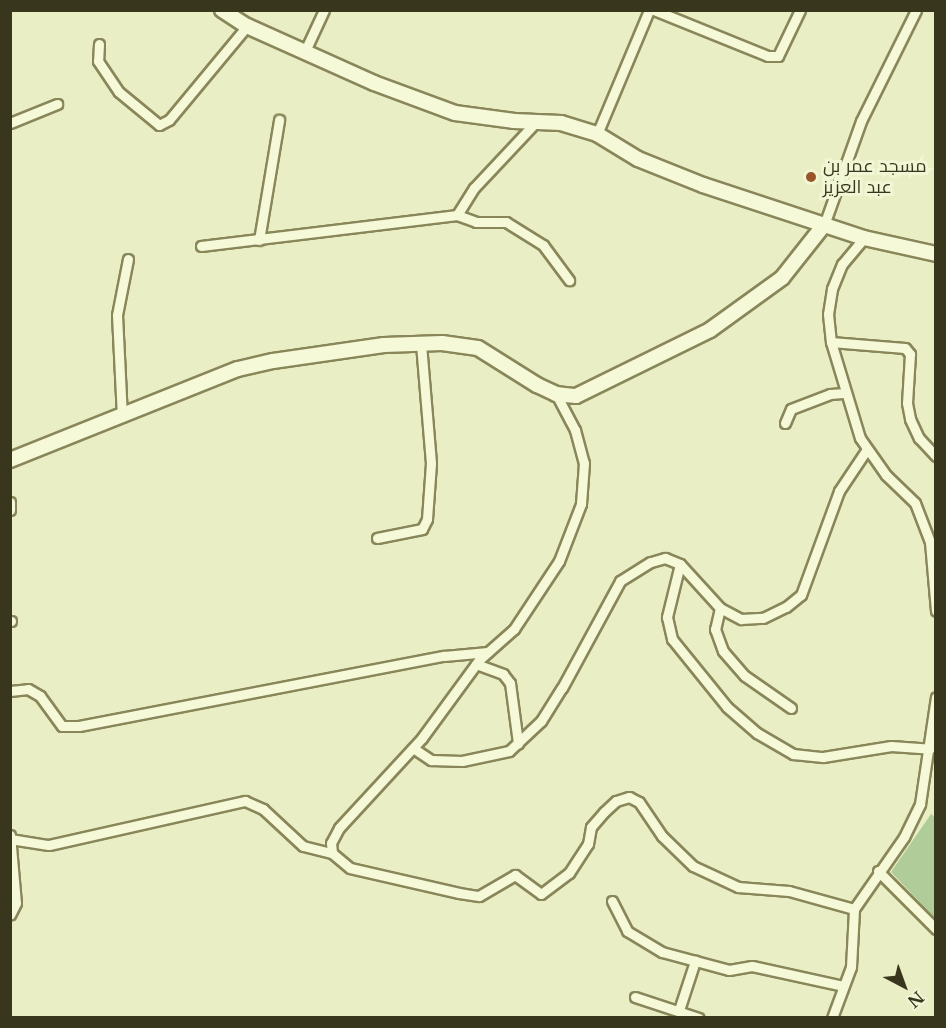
<!DOCTYPE html>
<meta charset="utf-8">
<style>
body{margin:0}
#map{position:relative;width:946px;height:1028px;overflow:hidden;background:#e9eec4;font-family:"Libre Baskerville",Cairo,serif}
div>[style]{position:absolute}
.green>*{inset:0;background:#b0cc98}
.roads{filter:drop-shadow(2px 0 #89865a) drop-shadow(-2px 0 #89865a) drop-shadow(0 2px #89865a) drop-shadow(0 -2px #89865a)}
.street>*{height:9px;margin:-4.5px;padding:0 4.5px;transform-origin:4.5px;border-radius:4.5px;background:#f5f9d7}
.secondary>*{height:14px;margin:-7px;padding:0 7px;transform-origin:7px;border-radius:7px;background:#f5f9d7}
.dots>*{width:16px;height:16px;translate:-50% -50%;box-sizing:border-box;border:3px solid #f1f6d4;border-radius:50%}
span{translate:-50% -50%;white-space:nowrap;text-align:center;line-height:1.15;-webkit-text-stroke:6px #f1f6d4;paint-order:stroke}
.poi-label{font-size:18px;color:#39361e}
.left{translate:0 -50%;text-align:left}
.frame{position:absolute;inset:0;border:12px solid #39361e;pointer-events:none}
.north{position:absolute;left:874px;top:956px;width:60px;height:60px;-webkit-text-stroke:4px #f1f6d4;paint-order:stroke;rotate:139deg;font-size:16px;font-weight:700;line-height:24px;text-align:center;color:#39361e}
.north::after{content:'';display:block;margin:auto;width:21px;height:27px;background:#39361e;clip-path:polygon(50% 0,100% 100%,50% 72%,0 100%)}
</style>
<div id="map">
<div class="green">
<i style="clip-path:polygon(931px 814px,936px 818px,935px 918px,891px 872px)"></i>
</div>
<div class="roads">
<div class="street">
<i style="left:654px;top:10px;width:123px;rotate:22deg"></i>
<i style="left:768px;top:56px;width:10px"></i>
<i style="left:778px;top:56px;width:51px;rotate:-64.4deg"></i>
<i style="left:99px;top:44px;width:17px;rotate:93deg"></i>
<i style="left:98px;top:61px;width:37px;rotate:56deg"></i>
<i style="left:119px;top:92px;width:52px;rotate:39.5deg"></i>
<i style="left:159px;top:125px;width:11px;rotate:-27deg"></i>
<i style="left:169px;top:120px;width:122px;rotate:-50.3deg"></i>
<i style="left:305px;top:51px;width:45px;rotate:-65.1deg"></i>
<i style="left:10px;top:123px;width:51px;rotate:-22deg"></i>
<i style="left:597px;top:134px;width:134px;rotate:-67.2deg"></i>
<i style="left:457px;top:215px;width:32px;rotate:-58deg"></i>
<i style="left:474px;top:188px;width:91px;rotate:-46.8deg"></i>
<i style="left:824px;top:225px;width:110px;rotate:-70.4deg"></i>
<i style="left:861px;top:121px;width:124px;rotate:-63.6deg"></i>
<i style="left:864px;top:238px;width:34px;rotate:130deg"></i>
<i style="left:842px;top:264px;width:27px;rotate:112deg"></i>
<i style="left:832px;top:289px;width:25px;rotate:99deg"></i>
<i style="left:828px;top:314px;width:28px;rotate:84deg"></i>
<i style="left:831px;top:342px;width:100px;rotate:73.2deg"></i>
<i style="left:860px;top:438px;width:45px;rotate:54.9deg"></i>
<i style="left:886px;top:475px;width:40px;rotate:44deg"></i>
<i style="left:915px;top:503px;width:42px;rotate:69deg"></i>
<i style="left:930px;top:542px;width:69px;rotate:85deg"></i>
<i style="left:259px;top:240px;width:122px;rotate:-80.5deg"></i>
<i style="left:201px;top:246px;width:258px;rotate:-6.9deg"></i>
<i style="left:457px;top:215px;width:20px;rotate:20deg"></i>
<i style="left:476px;top:222px;width:30px"></i>
<i style="left:506px;top:222px;width:44px;rotate:31.9deg"></i>
<i style="left:543px;top:245px;width:44px;rotate:53.4deg"></i>
<i style="left:831px;top:342px;width:74px;rotate:4.6deg"></i>
<i style="left:905px;top:348px;width:8px;rotate:50deg"></i>
<i style="left:910px;top:354px;width:49px;rotate:93.5deg"></i>
<i style="left:907px;top:403px;width:16px;rotate:79deg"></i>
<i style="left:910px;top:419px;width:21px;rotate:65deg"></i>
<i style="left:919px;top:438px;width:25px;rotate:47deg"></i>
<i style="left:556px;top:394px;width:41px;rotate:62.2deg"></i>
<i style="left:575px;top:430px;width:34px;rotate:75deg"></i>
<i style="left:584px;top:463px;width:41px;rotate:94.2deg"></i>
<i style="left:581px;top:504px;width:61px;rotate:111.1deg"></i>
<i style="left:559px;top:561px;width:82px;rotate:123.5deg"></i>
<i style="left:514px;top:629px;width:47px;rotate:138.5deg"></i>
<i style="left:479px;top:660px;width:97px;rotate:126.2deg"></i>
<i style="left:422px;top:738px;width:122px;rotate:132.7deg"></i>
<i style="left:339px;top:828px;width:17px;rotate:118deg"></i>
<i style="left:331px;top:843px;width:10px;rotate:84deg"></i>
<i style="left:332px;top:853px;width:23px;rotate:40deg"></i>
<i style="left:350px;top:868px;width:112px;rotate:12.9deg"></i>
<i style="left:459px;top:893px;width:20px;rotate:9deg"></i>
<i style="left:479px;top:896px;width:42px;rotate:-30.3deg"></i>
<i style="left:515px;top:875px;width:32px;rotate:36deg"></i>
<i style="left:541px;top:894px;width:35px;rotate:-37deg"></i>
<i style="left:569px;top:873px;width:35px;rotate:-57deg"></i>
<i style="left:588px;top:844px;width:17px;rotate:-80deg"></i>
<i style="left:591px;top:827px;width:20px;rotate:-49deg"></i>
<i style="left:604px;top:812px;width:16px;rotate:-43deg"></i>
<i style="left:616px;top:801px;width:14px;rotate:-17deg"></i>
<i style="left:629px;top:797px;width:11px;rotate:27deg"></i>
<i style="left:639px;top:802px;width:41px;rotate:55.9deg"></i>
<i style="left:662px;top:836px;width:43px;rotate:44.1deg"></i>
<i style="left:693px;top:866px;width:50px;rotate:25deg"></i>
<i style="left:738px;top:887px;width:51px;rotate:4.5deg"></i>
<i style="left:789px;top:891px;width:67px;rotate:15.5deg"></i>
<i style="left:122px;top:417px;width:102px;rotate:-92.8deg"></i>
<i style="left:117px;top:315px;width:57px;rotate:-78.9deg"></i>
<i style="left:785px;top:423px;width:15px;rotate:-67deg"></i>
<i style="left:791px;top:409px;width:42px;rotate:-21deg"></i>
<i style="left:830px;top:394px;width:16px;rotate:-4deg"></i>
<i style="left:10px;top:502px;width:8px;rotate:90deg"></i>
<i style="left:377px;top:538px;width:46px;rotate:-11.3deg"></i>
<i style="left:422px;top:529px;width:11px;rotate:-63deg"></i>
<i style="left:427px;top:519px;width:56px;rotate:-85.9deg"></i>
<i style="left:431px;top:463px;width:120px;rotate:-94.8deg"></i>
<i style="left:680px;top:564px;width:55px;rotate:103.8deg"></i>
<i style="left:667px;top:617px;width:23px;rotate:77deg"></i>
<i style="left:672px;top:639px;width:87px;rotate:51deg"></i>
<i style="left:727px;top:707px;width:40px;rotate:41deg"></i>
<i style="left:757px;top:733px;width:42px;rotate:30.3deg"></i>
<i style="left:793px;top:754px;width:30px;rotate:6deg"></i>
<i style="left:823px;top:757px;width:69px;rotate:-9.2deg"></i>
<i style="left:891px;top:746px;width:39px;rotate:4deg"></i>
<i style="left:720px;top:608px;width:22px;rotate:103deg"></i>
<i style="left:715px;top:629px;width:23px;rotate:70deg"></i>
<i style="left:723px;top:651px;width:33px;rotate:49deg"></i>
<i style="left:745px;top:676px;width:56px;rotate:34.8deg"></i>
<i style="left:10px;top:621px;width:1px"></i>
<i style="left:476px;top:664px;width:29px;rotate:20deg"></i>
<i style="left:503px;top:674px;width:11px;rotate:52deg"></i>
<i style="left:510px;top:683px;width:61px;rotate:82.4deg"></i>
<i style="left:10px;top:691px;width:18px;rotate:-6deg"></i>
<i style="left:28px;top:689px;width:14px;rotate:30deg"></i>
<i style="left:40px;top:696px;width:37px;rotate:54deg"></i>
<i style="left:62px;top:726px;width:17px"></i>
<i style="left:79px;top:726px;width:372px;rotate:-10.9deg"></i>
<i style="left:444px;top:656px;width:44px;rotate:-5.2deg"></i>
<i style="left:413px;top:748px;width:22px;rotate:34deg"></i>
<i style="left:431px;top:760px;width:31px;rotate:2deg"></i>
<i style="left:462px;top:761px;width:48px;rotate:-12deg"></i>
<i style="left:509px;top:751px;width:44px;rotate:-43.2deg"></i>
<i style="left:541px;top:721px;width:39px;rotate:-58deg"></i>
<i style="left:562px;top:688px;width:122px;rotate:-61.5deg"></i>
<i style="left:620px;top:581px;width:36px;rotate:-32deg"></i>
<i style="left:651px;top:562px;width:15px;rotate:-16deg"></i>
<i style="left:665px;top:558px;width:16px;rotate:22deg"></i>
<i style="left:680px;top:564px;width:59px;rotate:47.7deg"></i>
<i style="left:720px;top:608px;width:24px;rotate:28deg"></i>
<i style="left:741px;top:619px;width:22px;rotate:-3deg"></i>
<i style="left:763px;top:618px;width:25px;rotate:-26deg"></i>
<i style="left:786px;top:607px;width:19px;rotate:-39deg"></i>
<i style="left:801px;top:595px;width:111px;rotate:-69.9deg"></i>
<i style="left:839px;top:491px;width:50px;rotate:-56.3deg"></i>
<i style="left:10px;top:835px;width:68px;rotate:85deg"></i>
<i style="left:16px;top:903px;width:13px;rotate:117deg"></i>
<i style="left:10px;top:839px;width:39px;rotate:9deg"></i>
<i style="left:49px;top:845px;width:201px;rotate:-12.7deg"></i>
<i style="left:245px;top:801px;width:20px;rotate:24deg"></i>
<i style="left:263px;top:809px;width:54px;rotate:42.8deg"></i>
<i style="left:303px;top:846px;width:30px;rotate:14deg"></i>
<i style="left:878px;top:871px;width:82px;rotate:45deg"></i>
<i style="left:612px;top:901px;width:34px;rotate:63deg"></i>
<i style="left:627px;top:931px;width:41px;rotate:31deg"></i>
<i style="left:662px;top:952px;width:69px;rotate:15deg"></i>
<i style="left:729px;top:970px;width:23px;rotate:-10deg"></i>
<i style="left:752px;top:966px;width:93px;rotate:12.4deg"></i>
<i style="left:635px;top:997px;width:67px;rotate:18.2deg"></i>
<i style="left:679px;top:1010px;width:52px;rotate:-71.9deg"></i>
<i style="left:832px;top:1018px;width:54px;rotate:-69.6deg"></i>
<i style="left:851px;top:967px;width:58px;rotate:-87deg"></i>
<i style="left:854px;top:909px;width:88px;rotate:-55.2deg"></i>
<i style="left:904px;top:837px;width:37px;rotate:-64deg"></i>
<i style="left:920px;top:804px;width:108px;rotate:-81.5deg"></i>
</div>
<div class="secondary">
<i style="left:222px;top:10px;width:30px;rotate:33deg"></i>
<i style="left:247px;top:26px;width:139px;rotate:24.2deg"></i>
<i style="left:374px;top:83px;width:86px;rotate:20.3deg"></i>
<i style="left:455px;top:113px;width:60px;rotate:7.7deg"></i>
<i style="left:514px;top:121px;width:47px;rotate:2.4deg"></i>
<i style="left:561px;top:123px;width:38px;rotate:17deg"></i>
<i style="left:597px;top:134px;width:48px;rotate:31.4deg"></i>
<i style="left:638px;top:159px;width:70px;rotate:21.8deg"></i>
<i style="left:703px;top:185px;width:169px;rotate:18.2deg"></i>
<i style="left:864px;top:238px;width:74px;rotate:12.5deg"></i>
<i style="left:10px;top:460px;width:245px;rotate:-21.8deg"></i>
<i style="left:238px;top:369px;width:36px;rotate:-13deg"></i>
<i style="left:273px;top:361px;width:112px;rotate:-8.2deg"></i>
<i style="left:384px;top:345px;width:58px;rotate:-2deg"></i>
<i style="left:442px;top:343px;width:36px;rotate:8deg"></i>
<i style="left:478px;top:348px;width:70px;rotate:32.1deg"></i>
<i style="left:537px;top:385px;width:21px;rotate:25deg"></i>
<i style="left:556px;top:394px;width:20px;rotate:6deg"></i>
<i style="left:576px;top:396px;width:149px;rotate:-26.2deg"></i>
<i style="left:710px;top:330px;width:89px;rotate:-35.8deg"></i>
<i style="left:782px;top:278px;width:68px;rotate:-51.6deg"></i>
</div>
</div>
<div class="dots">
<i style="left:811px;top:177px;background:#98572a"></i>
</div>
<div class="poi-label">
<span class="left" style="left:823px;top:177px">مسجد عمر بن<br>عبد العزيز</span>
</div>
<div class="frame"></div>
<div class="north">N</div>
</div>
